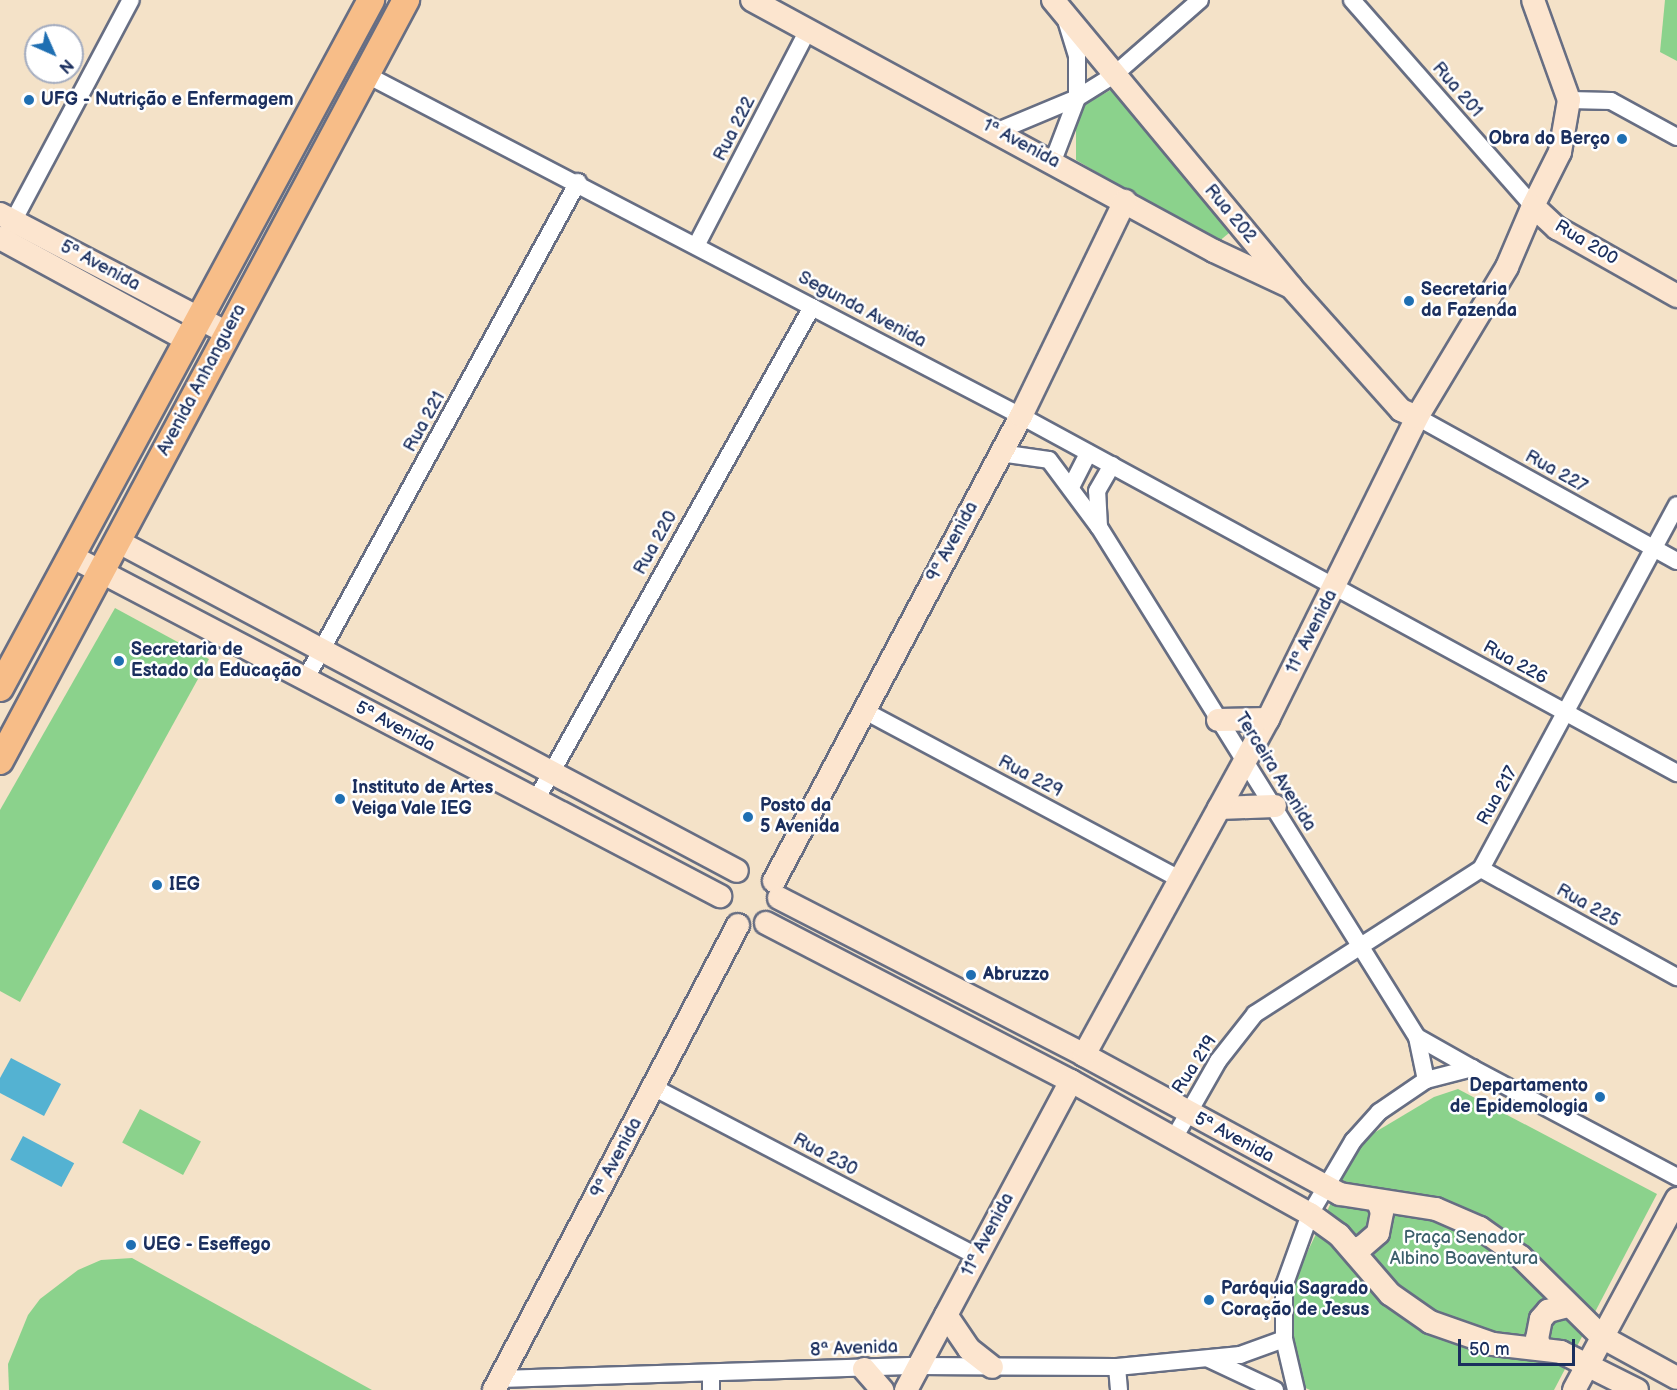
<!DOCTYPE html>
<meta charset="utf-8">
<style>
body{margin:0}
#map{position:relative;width:1677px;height:1390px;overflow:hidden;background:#f4e2c8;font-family:"Balsamiq Sans",sans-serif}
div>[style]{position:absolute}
.green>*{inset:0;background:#8bd28c;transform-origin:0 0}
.water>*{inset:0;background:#54b2d2;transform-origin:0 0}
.roads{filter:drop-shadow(2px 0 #676e83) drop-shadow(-2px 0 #676e83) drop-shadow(0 2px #676e83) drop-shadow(0 -2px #676e83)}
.street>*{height:16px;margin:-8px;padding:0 8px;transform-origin:8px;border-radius:8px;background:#fff}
.secondary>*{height:22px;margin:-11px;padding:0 11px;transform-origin:11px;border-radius:11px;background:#fce5cf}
.primary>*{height:26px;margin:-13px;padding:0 13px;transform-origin:13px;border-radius:13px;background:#f7bd88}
.dots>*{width:16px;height:16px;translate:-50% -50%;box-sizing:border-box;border:3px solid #fff;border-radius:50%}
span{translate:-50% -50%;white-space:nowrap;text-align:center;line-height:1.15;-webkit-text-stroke:5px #fff;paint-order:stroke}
.street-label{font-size:18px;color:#1b2f5e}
.poi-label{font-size:18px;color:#1b2f5e;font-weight:700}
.left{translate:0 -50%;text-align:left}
.right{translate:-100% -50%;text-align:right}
.park-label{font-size:18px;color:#3d606c}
.north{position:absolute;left:24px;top:24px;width:60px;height:60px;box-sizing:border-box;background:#fff;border:2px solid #a4acbf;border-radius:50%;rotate:135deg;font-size:16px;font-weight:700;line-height:24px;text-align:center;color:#1b2f5e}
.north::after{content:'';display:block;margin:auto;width:21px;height:27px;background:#1f6fb2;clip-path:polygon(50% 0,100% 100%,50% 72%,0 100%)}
.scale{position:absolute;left:1458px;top:1339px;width:117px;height:27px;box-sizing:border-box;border:3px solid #1b2f5e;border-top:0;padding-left:8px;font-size:18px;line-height:21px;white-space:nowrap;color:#1b2f5e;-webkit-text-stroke:4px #fff;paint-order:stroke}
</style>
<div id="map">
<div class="green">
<i style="clip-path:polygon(1665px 0,1677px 0,1677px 61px,1660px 52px)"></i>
<i style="clip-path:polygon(1116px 87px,1235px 228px,1217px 243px,1076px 160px,1076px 122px,1082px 106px)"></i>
<i style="clip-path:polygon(115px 608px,209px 659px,20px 1002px,0 991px,0 810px)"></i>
<i style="clip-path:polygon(1458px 1089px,1657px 1194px,1554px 1390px,1310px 1390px,1301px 1386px,1293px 1362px,1292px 1284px,1351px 1161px,1367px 1137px,1434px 1097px)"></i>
<i style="left:140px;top:1109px;width:69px;height:38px;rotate:28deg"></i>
<i style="clip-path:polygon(132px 1258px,372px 1390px,9px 1390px,8px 1364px,28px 1315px,40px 1299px,78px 1270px,101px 1260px)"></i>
</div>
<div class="water">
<i style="clip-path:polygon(11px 1058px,61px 1084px,44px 1116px,0 1093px,0 1078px)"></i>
<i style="left:23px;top:1136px;width:58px;height:27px;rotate:28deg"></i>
</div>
<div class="roads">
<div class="street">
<i style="left:1352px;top:0;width:274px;rotate:48.7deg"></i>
<i style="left:367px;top:75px;width:738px;rotate:27.54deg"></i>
<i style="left:1021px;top:416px;width:747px;rotate:28.56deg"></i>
<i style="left:1569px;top:100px;width:42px;rotate:1.4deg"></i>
<i style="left:1611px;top:101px;width:75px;rotate:28.6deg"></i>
<i style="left:998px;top:131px;width:86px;rotate:-22.7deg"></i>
<i style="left:1077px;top:98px;width:44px;rotate:-31.9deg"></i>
<i style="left:1114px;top:75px;width:114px;rotate:-41.1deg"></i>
<i style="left:1053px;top:161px;width:67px;rotate:-69.1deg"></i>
<i style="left:1077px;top:98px;width:42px;rotate:-90deg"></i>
<i style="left:1077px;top:56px;width:37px;rotate:-107deg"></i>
<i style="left:9px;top:229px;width:259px;rotate:-62deg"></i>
<i style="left:697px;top:244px;width:239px;rotate:-62.6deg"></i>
<i style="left:1417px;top:417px;width:297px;rotate:29deg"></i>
<i style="left:1000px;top:453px;width:49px;rotate:8.1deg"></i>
<i style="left:1049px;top:460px;width:84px;rotate:53.3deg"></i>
<i style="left:1099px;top:527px;width:601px;rotate:58.06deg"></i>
<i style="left:1417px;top:1037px;width:44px;rotate:78.2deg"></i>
<i style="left:1071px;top:487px;width:38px;rotate:-63deg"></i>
<i style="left:1099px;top:527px;width:36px;rotate:-93deg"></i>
<i style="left:1097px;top:491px;width:30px;rotate:-60deg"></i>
<i style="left:305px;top:680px;width:568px;rotate:-61.27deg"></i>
<i style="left:863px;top:710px;width:358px;rotate:28.1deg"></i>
<i style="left:536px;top:800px;width:565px;rotate:-60.76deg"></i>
<i style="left:1481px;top:869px;width:224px;rotate:28.9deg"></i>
<i style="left:1417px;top:1037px;width:63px;rotate:29.4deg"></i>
<i style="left:655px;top:1088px;width:362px;rotate:27.6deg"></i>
<i style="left:1173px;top:1140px;width:91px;rotate:-60.3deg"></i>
<i style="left:1218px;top:1061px;width:60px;rotate:-51.8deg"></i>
<i style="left:1255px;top:1014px;width:269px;rotate:-32.7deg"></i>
<i style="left:1481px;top:869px;width:413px;rotate:-61.7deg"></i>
<i style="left:1209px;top:1359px;width:73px;rotate:25.2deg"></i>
<i style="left:1117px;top:1367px;width:23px;rotate:85deg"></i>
<i style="left:711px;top:1373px;width:17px;rotate:90deg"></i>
<i style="left:500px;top:1379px;width:418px;rotate:-1.8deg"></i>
<i style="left:918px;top:1366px;width:199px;rotate:0.3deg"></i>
<i style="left:1117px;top:1367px;width:124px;rotate:-5.6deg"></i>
<i style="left:1240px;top:1355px;width:47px;rotate:-20deg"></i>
<i style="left:1296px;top:1390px;width:52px;rotate:-103.2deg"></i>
<i style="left:1284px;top:1339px;width:53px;rotate:-90deg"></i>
<i style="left:1284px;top:1286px;width:77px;rotate:-70.1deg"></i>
<i style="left:1310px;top:1214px;width:85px;rotate:-59.5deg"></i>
<i style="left:1353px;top:1141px;width:39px;rotate:-48deg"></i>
<i style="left:1379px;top:1112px;width:57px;rotate:-34.2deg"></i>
<i style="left:1426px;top:1080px;width:48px;rotate:-14.6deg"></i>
<i style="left:1472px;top:1068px;width:232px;rotate:28deg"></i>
</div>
<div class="secondary">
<i style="left:752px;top:0;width:526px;rotate:28.51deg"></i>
<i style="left:1214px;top:251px;width:85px;rotate:25.1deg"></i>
<i style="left:1053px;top:0;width:373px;rotate:50.3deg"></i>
<i style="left:1291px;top:287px;width:165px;rotate:48.2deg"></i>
<i style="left:1401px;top:410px;width:17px;rotate:24deg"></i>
<i style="left:1533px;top:0;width:106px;rotate:70.2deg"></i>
<i style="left:1569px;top:100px;width:53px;rotate:99.8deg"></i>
<i style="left:1560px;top:152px;width:60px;rotate:116.6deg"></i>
<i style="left:1533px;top:206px;width:33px;rotate:43deg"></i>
<i style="left:1557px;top:228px;width:138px;rotate:29.5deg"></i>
<i style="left:0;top:214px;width:255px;rotate:27.6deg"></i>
<i style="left:0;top:238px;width:213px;rotate:28.6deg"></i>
<i style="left:117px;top:541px;width:702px;rotate:28.02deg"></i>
<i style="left:71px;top:556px;width:733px;rotate:27.65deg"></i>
<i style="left:1218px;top:720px;width:50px;rotate:-1.1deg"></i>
<i style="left:1219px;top:808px;width:56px;rotate:-2deg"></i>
<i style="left:774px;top:881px;width:527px;rotate:-62.02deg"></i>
<i style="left:1021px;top:416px;width:239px;rotate:-64.2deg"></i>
<i style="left:779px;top:898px;width:343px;rotate:27.2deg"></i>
<i style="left:1084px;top:1055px;width:291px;rotate:28.5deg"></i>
<i style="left:1340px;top:1194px;width:97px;rotate:8.9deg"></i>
<i style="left:1436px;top:1209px;width:48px;rotate:23.4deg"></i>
<i style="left:1480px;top:1228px;width:50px;rotate:35.3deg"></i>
<i style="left:1521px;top:1257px;width:114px;rotate:44.6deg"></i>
<i style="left:1602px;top:1337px;width:85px;rotate:28.7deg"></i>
<i style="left:766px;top:923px;width:343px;rotate:27.4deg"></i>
<i style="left:1071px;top:1081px;width:274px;rotate:29.1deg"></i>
<i style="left:1310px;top:1214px;width:36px;rotate:36deg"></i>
<i style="left:1339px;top:1235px;width:78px;rotate:49.2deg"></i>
<i style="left:1390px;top:1294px;width:49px;rotate:35deg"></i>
<i style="left:1430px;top:1322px;width:67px;rotate:19.2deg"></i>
<i style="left:1493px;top:1344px;width:68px;rotate:6.7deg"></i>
<i style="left:1561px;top:1352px;width:85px;rotate:26.6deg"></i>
<i style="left:1084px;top:1055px;width:383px;rotate:-61.3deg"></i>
<i style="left:1268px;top:719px;width:337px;rotate:-63.7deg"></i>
<i style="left:1417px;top:417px;width:175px;rotate:-59deg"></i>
<i style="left:1507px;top:267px;width:66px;rotate:-66.9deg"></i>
<i style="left:1352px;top:1249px;width:10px;rotate:-11deg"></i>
<i style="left:1362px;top:1247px;width:21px;rotate:-41deg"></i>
<i style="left:1378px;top:1233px;width:21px;rotate:-79deg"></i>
<i style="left:1382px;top:1212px;width:11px;rotate:-112deg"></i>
<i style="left:946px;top:1315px;width:41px;rotate:55.9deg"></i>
<i style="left:969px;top:1349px;width:29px;rotate:38deg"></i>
<i style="left:1541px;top:1349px;width:11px;rotate:-112deg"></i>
<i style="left:1537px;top:1339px;width:20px;rotate:-79deg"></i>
<i style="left:1541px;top:1319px;width:11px;rotate:-49deg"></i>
<i style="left:1548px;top:1311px;width:21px;rotate:-14deg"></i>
<i style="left:864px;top:1369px;width:28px;rotate:49deg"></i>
<i style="left:494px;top:1390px;width:525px;rotate:-62.31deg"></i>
<i style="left:906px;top:1390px;width:350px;rotate:-61.9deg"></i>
<i style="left:1574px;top:1390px;width:217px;rotate:-61.7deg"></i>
</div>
<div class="primary">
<i style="left:0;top:688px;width:782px;rotate:-61.66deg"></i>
<i style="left:0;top:761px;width:863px;rotate:-61.92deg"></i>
</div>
</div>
<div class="dots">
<i style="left:29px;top:100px;background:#1f6fb2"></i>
<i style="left:1622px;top:139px;background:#1f6fb2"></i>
<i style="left:1409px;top:301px;background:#1f6fb2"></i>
<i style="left:119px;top:661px;background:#1f6fb2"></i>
<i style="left:340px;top:799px;background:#1f6fb2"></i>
<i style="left:748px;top:817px;background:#1f6fb2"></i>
<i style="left:157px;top:885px;background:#1f6fb2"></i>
<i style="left:971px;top:975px;background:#1f6fb2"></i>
<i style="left:1600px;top:1097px;background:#1f6fb2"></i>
<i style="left:131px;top:1245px;background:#1f6fb2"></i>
<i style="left:1209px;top:1300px;background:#1f6fb2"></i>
</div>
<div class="street-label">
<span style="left:1457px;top:90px;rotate:49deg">Rua 201</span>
<span style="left:735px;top:129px;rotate:-63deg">Rua 222</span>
<span style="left:1021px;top:144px;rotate:28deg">1ª Avenida</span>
<span style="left:1230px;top:214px;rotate:50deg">Rua 202</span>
<span style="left:1586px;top:243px;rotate:31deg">Rua 200</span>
<span style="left:100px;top:266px;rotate:28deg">5ª Avenida</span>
<span style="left:862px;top:310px;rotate:28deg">Segunda Avenida</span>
<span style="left:202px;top:380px;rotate:-62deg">Avenida Anhanguera</span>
<span style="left:425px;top:422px;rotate:-61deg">Rua 221</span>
<span style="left:1556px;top:472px;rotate:29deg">Rua 227</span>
<span style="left:953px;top:542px;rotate:-62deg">9ª Avenida</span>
<span style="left:656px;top:543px;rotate:-61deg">Rua 220</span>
<span style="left:1312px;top:632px;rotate:-63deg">11ª Avenida</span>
<span style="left:1515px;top:663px;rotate:29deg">Rua 226</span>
<span style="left:395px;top:727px;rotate:28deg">5ª Avenida</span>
<span style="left:1275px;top:772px;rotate:58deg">Terceira Avenida</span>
<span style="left:1030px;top:777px;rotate:28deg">Rua 229</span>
<span style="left:1498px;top:796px;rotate:-61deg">Rua 217</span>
<span style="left:1588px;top:906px;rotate:29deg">Rua 225</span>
<span style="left:1195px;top:1065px;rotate:-57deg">Rua 219</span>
<span style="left:1234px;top:1138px;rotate:28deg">5ª Avenida</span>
<span style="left:825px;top:1155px;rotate:28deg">Rua 230</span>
<span style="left:617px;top:1158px;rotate:-62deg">9ª Avenida</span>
<span style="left:988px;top:1235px;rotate:-62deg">11ª Avenida</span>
<span style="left:854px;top:1349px;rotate:-2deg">8ª Avenida</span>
</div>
<div class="poi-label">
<span class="left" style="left:41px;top:100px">UFG - Nutrição e Enfermagem</span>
<span class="right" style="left:1610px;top:139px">Obra do Berço</span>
<span class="left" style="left:1421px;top:301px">Secretaria<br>da Fazenda</span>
<span class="left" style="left:131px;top:661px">Secretaria de<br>Estado da Educação</span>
<span class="left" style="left:352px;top:799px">Instituto de Artes<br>Veiga Vale IEG</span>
<span class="left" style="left:760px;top:817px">Posto da<br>5 Avenida</span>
<span class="left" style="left:169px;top:885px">IEG</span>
<span class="left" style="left:983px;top:975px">Abruzzo</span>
<span class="right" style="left:1588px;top:1097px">Departamento<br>de Epidemologia</span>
<span class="left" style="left:143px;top:1245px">UEG - Eseffego</span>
<span class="left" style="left:1221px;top:1300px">Paróquia Sagrado<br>Coração de Jesus</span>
</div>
<div class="park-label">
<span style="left:1464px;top:1249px">Praça Senador<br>Albino Boaventura</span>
</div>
<div class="north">N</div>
<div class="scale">50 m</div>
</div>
